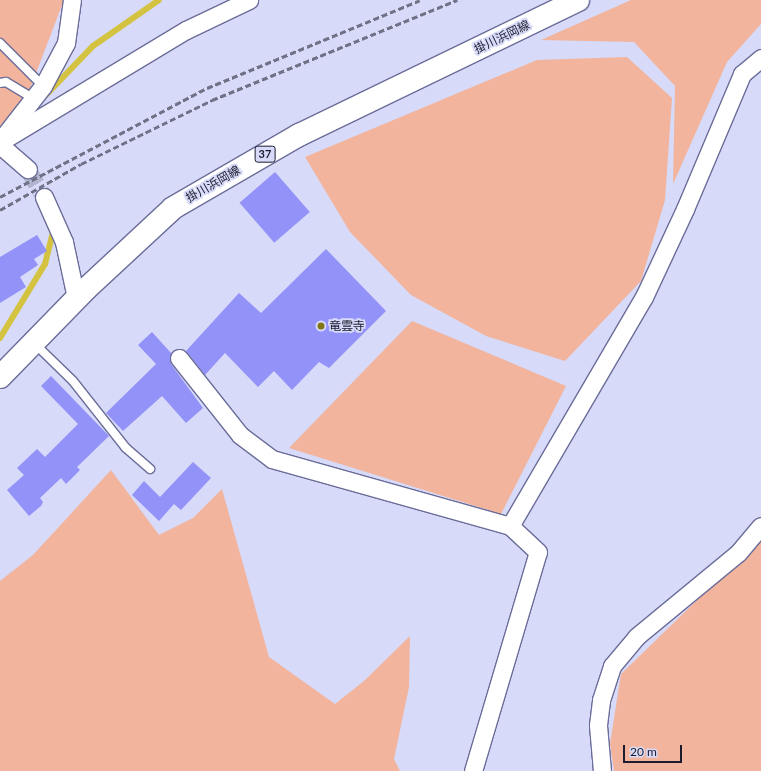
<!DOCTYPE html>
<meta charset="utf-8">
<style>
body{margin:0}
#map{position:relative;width:761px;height:771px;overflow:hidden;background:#d7daf8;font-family:Lato,"Noto Sans JP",sans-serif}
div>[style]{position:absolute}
.green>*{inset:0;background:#f2b49c}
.stream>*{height:6px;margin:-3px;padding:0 3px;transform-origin:3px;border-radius:3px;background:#d4c340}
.building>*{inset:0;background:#9292f8;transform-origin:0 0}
.minor-tunnel>*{height:17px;margin-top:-8.5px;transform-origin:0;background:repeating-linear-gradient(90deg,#b1b4cf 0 17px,transparent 0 25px)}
.roads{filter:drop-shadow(1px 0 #6b6d99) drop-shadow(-1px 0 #6b6d99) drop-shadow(0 1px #6b6d99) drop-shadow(0 -1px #6b6d99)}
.service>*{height:8px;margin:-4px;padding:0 4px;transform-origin:4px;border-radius:4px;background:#fff}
.minor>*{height:17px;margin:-8.5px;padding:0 8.5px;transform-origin:8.5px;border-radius:8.5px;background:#fff}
.primary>*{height:22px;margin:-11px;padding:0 11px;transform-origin:11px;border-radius:11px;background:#fff}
.rail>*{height:3px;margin-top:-1.5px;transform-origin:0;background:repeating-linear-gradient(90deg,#6f7187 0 6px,transparent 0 9px)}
.dots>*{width:11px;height:11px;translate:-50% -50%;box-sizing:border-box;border:2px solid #d7daf8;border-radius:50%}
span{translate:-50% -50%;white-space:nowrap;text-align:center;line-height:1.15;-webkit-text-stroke:3.5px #d7daf8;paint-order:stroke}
.shield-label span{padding:1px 3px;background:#d7daf8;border:1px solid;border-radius:3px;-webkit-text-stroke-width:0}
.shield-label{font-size:11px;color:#1b1c2d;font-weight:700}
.street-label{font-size:12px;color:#1b1c2d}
.poi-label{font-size:12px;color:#1b1c2d}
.left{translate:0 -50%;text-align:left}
.scale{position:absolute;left:623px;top:745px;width:59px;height:18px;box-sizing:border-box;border:2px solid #1b1c2d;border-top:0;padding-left:5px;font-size:12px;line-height:14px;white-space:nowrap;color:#1b1c2d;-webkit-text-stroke:3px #d7daf8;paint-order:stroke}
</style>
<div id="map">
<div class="green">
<i style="clip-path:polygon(0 0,64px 0,28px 94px,0 126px)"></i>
<i style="clip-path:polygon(631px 0,761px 0,761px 24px,727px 62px,673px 184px,675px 86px,634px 42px,541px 40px)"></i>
<i style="clip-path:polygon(627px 57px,672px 98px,665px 200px,641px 281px,565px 361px,486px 336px,411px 295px,350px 232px,305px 157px,537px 60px)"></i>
<i style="clip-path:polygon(412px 321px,566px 386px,501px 514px,289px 448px)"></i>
<i style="clip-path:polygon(111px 470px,159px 535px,193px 518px,222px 489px,269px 657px,335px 704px,364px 681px,410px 636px,409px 687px,394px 759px,400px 771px,0 771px,0 581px,33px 555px)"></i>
<i style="clip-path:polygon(761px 538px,761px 771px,614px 771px,610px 744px,621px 674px)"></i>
</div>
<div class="stream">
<i style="left:46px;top:95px;width:68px;rotate:-46.2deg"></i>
<i style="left:93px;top:46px;width:80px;rotate:-34.9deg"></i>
<i style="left:0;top:338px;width:87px;rotate:-58.7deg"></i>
<i style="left:45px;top:264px;width:30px;rotate:-76deg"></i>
</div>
<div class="building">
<i style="left:275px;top:172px;width:53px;height:47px;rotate:49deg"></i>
<i style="clip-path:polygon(37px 235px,47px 251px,34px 259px,38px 265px,20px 277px,26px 287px,0 303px,0 257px)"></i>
<i style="clip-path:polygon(326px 249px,386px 311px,329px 368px,319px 362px,292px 390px,274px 371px,258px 387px,225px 353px,205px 375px,186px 351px,239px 293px,261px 313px)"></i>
<i style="clip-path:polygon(152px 332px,171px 353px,171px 364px,203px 408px,186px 423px,162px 396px,123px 431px,106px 413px,156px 364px,138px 345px)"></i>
<i style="clip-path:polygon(51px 376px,109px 436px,77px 467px,80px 470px,66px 484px,61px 478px,40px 498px,43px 502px,41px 506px,29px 516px,7px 490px,24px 475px,17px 468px,37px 449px,45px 457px,78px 424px,41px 386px)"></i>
<i style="clip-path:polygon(193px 462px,211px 478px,181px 510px,174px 504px,159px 521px,132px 495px,144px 481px,160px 497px)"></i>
</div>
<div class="minor-tunnel">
<i style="left:28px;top:169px;width:32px;rotate:60deg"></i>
</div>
<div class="roads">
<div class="service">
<i style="left:0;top:43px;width:61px;rotate:45deg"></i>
<i style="left:0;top:83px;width:6px;rotate:-9deg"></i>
<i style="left:6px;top:82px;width:31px;rotate:31deg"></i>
<i style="left:34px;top:343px;width:54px;rotate:44.3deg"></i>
<i style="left:73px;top:381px;width:85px;rotate:51.7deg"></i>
<i style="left:126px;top:448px;width:32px;rotate:41deg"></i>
</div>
<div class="minor">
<i style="left:4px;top:136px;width:63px;rotate:-52deg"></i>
<i style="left:43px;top:86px;width:49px;rotate:-61.9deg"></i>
<i style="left:66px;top:43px;width:43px;rotate:-82.1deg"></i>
<i style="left:0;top:142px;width:217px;rotate:-31.1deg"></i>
<i style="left:186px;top:30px;width:70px;rotate:-25.5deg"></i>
<i style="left:0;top:145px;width:37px;rotate:41deg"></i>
<i style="left:44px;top:197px;width:49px;rotate:66deg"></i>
<i style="left:64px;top:242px;width:57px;rotate:77.9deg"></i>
<i style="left:179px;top:358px;width:98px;rotate:51.6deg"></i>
<i style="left:240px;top:435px;width:40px;rotate:37deg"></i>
<i style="left:272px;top:459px;width:247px;rotate:15.7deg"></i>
<i style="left:510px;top:526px;width:265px;rotate:-59.7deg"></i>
<i style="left:644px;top:297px;width:97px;rotate:-65deg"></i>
<i style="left:685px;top:209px;width:147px;rotate:-67.1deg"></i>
<i style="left:742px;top:74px;width:25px;rotate:-40deg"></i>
<i style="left:473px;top:771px;width:228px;rotate:-73.5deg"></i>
<i style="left:538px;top:552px;width:38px;rotate:-137deg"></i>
<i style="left:602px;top:771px;width:46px;rotate:-95deg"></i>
<i style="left:598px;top:725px;width:25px;rotate:-83deg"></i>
<i style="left:601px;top:700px;width:36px;rotate:-72deg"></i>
<i style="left:612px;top:666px;width:38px;rotate:-50deg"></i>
<i style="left:636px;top:637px;width:132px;rotate:-39.5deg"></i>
<i style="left:738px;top:553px;width:35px;rotate:-50deg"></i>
</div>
<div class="primary">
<i style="left:0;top:377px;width:124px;rotate:-45.7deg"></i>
<i style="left:87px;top:288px;width:117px;rotate:-42.9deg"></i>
<i style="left:173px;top:208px;width:146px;rotate:-30.1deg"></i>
<i style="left:299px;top:135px;width:310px;rotate:-25.8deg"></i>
</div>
</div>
<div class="rail">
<i style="left:0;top:197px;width:234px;rotate:-27.8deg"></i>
<i style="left:207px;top:88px;width:230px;rotate:-22.4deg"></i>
<i style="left:0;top:210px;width:93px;rotate:-29.6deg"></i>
<i style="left:81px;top:164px;width:146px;rotate:-26deg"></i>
<i style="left:212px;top:100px;width:265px;rotate:-22.2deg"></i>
</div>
<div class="dots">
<i style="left:321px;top:326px;background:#817518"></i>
</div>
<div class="shield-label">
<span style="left:265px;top:154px">37</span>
</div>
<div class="street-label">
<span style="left:502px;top:37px;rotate:-26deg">掛川浜岡線</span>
<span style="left:213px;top:184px;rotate:-30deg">掛川浜岡線</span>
</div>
<div class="poi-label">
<span class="left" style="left:329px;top:326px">竜雲寺</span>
</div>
<div class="scale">20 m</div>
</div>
